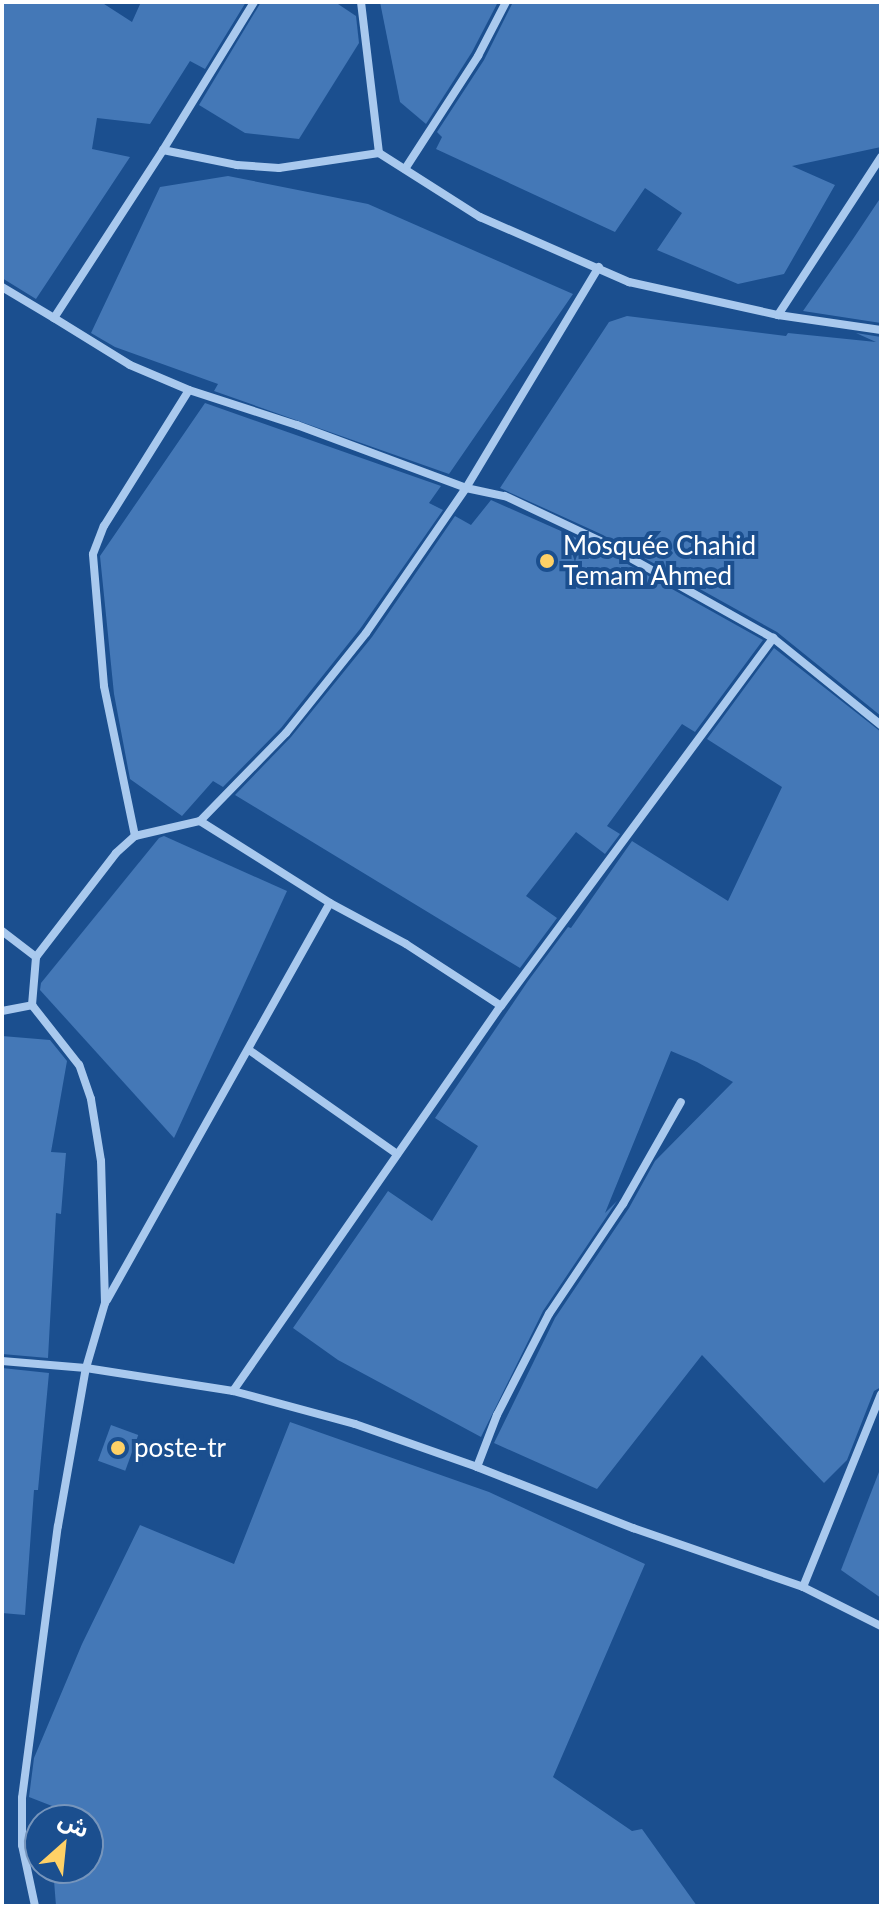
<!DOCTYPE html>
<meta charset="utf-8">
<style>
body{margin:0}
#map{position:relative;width:883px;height:1908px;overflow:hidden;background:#1b4f8f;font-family:Lato,"Noto Sans Arabic",sans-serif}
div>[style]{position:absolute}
.building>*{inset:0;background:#4478b7;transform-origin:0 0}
.street>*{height:8px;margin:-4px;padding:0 4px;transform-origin:4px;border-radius:4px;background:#a9c9ee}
.dots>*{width:22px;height:22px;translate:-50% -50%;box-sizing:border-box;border:4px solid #1b4f8f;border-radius:50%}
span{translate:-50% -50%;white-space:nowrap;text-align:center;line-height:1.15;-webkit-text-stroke:8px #1b4f8f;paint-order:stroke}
.poi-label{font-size:26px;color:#fff}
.left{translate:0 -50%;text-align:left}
.frame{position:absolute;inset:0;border:4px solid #fff;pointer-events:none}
.north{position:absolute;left:24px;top:1804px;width:80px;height:80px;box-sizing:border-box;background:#1b4f8f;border:2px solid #7695bc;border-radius:50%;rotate:27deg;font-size:22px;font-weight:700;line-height:32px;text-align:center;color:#fff}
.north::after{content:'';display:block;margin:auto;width:28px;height:36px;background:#ffd166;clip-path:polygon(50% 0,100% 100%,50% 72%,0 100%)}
</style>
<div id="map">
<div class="building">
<i style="clip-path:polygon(2px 2px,101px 2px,132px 22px,141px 2px,246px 2px,205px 69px,190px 61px,150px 124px,97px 118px,92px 149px,130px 157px,36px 299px,2px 278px)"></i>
<i style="clip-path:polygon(261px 2px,335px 2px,356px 16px,359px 43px,299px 139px,245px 133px,199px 105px)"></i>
<i style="clip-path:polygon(380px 2px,498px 2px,472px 52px,426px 124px,400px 102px)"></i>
<i style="clip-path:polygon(513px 2px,881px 2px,881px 147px,792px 166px,835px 185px,784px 274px,738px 284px,657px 250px,682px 213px,645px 188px,615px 232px,436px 149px,442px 137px,437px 132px,484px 60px)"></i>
<i style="clip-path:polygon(228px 176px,368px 204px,573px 294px,449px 474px,214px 391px,218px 384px,115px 347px,91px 333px,160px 187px)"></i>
<i style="clip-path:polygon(881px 197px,881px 323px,803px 311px,853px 239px)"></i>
<i style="clip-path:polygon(627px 316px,786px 336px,788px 333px,876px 342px,856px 333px,881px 337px,881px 716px,777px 632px,603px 535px,500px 488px,609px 322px)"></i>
<i style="clip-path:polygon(205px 403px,441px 486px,429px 503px,443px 510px,360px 629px,281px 728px,223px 787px,213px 781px,182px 816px,130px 779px,114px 694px,100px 556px)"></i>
<i style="clip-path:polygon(491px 500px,597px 547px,763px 640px,695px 732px,682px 724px,607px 826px,620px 834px,605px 854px,576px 832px,526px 896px,557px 918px,520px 968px,235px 795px,291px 737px,372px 637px,455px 516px,471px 525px)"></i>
<i style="clip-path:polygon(774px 648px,881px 732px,881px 1387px,874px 1391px,847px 1460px,824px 1483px,702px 1355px,597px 1489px,494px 1443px,555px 1318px,629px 1208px,655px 1161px,733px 1082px,697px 1062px,671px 1051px,605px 1213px,617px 1201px,543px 1311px,481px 1437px,338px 1360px,293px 1328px,388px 1191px,432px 1221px,478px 1146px,435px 1118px,528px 981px,568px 927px,571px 928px,632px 841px,728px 901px,782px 787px,707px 739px)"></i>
<i style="clip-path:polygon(164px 836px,287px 891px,174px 1138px,40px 990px,41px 983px,159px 838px)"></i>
<i style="clip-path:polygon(2px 1036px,50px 1040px,67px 1061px,51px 1152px,66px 1153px,61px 1214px,56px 1213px,48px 1358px,2px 1354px)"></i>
<i style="clip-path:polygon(2px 1368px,49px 1373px,38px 1490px,34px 1490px,25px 1615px,2px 1613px)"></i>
<i style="clip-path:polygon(290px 1422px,489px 1492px,645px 1564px,553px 1777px,632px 1831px,642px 1829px,697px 1906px,56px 1906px,53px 1868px,88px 1868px,88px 1820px,29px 1797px,34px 1758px,82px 1644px,140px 1525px,234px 1564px)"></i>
<i style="left:111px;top:1425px;width:29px;height:38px;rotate:20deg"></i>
<i style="clip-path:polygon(879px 1472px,881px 1472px,881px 1598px,841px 1570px)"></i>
</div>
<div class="street">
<i style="left:361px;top:2px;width:152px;rotate:83.2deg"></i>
<i style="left:163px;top:150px;width:174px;rotate:-58.4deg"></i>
<i style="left:405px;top:169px;width:135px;rotate:-57.1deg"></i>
<i style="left:478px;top:56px;width:61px;rotate:-62.6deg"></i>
<i style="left:2px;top:287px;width:61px;rotate:30.8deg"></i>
<i style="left:54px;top:318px;width:200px;rotate:-57deg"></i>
<i style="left:163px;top:150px;width:76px;rotate:11.5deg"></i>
<i style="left:237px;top:165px;width:42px;rotate:4.1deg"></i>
<i style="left:279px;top:168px;width:101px;rotate:-8.5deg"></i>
<i style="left:379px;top:153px;width:120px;rotate:32.4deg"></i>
<i style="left:480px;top:217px;width:163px;rotate:23.6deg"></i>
<i style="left:629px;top:282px;width:153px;rotate:12.5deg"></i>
<i style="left:778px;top:315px;width:104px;rotate:8.3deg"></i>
<i style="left:778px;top:315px;width:189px;rotate:-56.9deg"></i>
<i style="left:54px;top:318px;width:89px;rotate:31.7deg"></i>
<i style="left:130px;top:365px;width:64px;rotate:23deg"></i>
<i style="left:189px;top:390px;width:114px;rotate:18deg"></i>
<i style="left:297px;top:425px;width:180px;rotate:20.4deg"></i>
<i style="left:466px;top:488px;width:40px;rotate:12deg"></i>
<i style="left:505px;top:496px;width:105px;rotate:25.3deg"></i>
<i style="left:600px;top:541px;width:198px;rotate:29.3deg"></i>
<i style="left:773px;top:638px;width:139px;rotate:38.9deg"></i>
<i style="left:200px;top:821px;width:154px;rotate:32.2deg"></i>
<i style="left:330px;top:903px;width:86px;rotate:28.3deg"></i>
<i style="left:406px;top:944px;width:113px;rotate:33.1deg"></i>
<i style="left:501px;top:1006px;width:458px;rotate:-53.5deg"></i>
<i style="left:135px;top:836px;width:153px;rotate:-101.7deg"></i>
<i style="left:104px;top:686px;width:132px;rotate:-94.8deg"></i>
<i style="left:93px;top:554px;width:30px;rotate:-69deg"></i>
<i style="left:104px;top:526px;width:160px;rotate:-58deg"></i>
<i style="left:2px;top:931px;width:43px;rotate:37.4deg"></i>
<i style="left:2px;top:1011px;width:31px;rotate:-11deg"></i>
<i style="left:249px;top:1050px;width:181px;rotate:35.1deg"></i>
<i style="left:107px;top:1300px;width:455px;rotate:-60.7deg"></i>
<i style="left:2px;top:1361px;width:84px;rotate:4.8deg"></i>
<i style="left:86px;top:1368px;width:149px;rotate:8.9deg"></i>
<i style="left:233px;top:1391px;width:469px;rotate:-55.2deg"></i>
<i style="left:233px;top:1391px;width:126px;rotate:15.1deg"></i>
<i style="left:355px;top:1424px;width:129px;rotate:19.4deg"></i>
<i style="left:477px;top:1467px;width:168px;rotate:21.4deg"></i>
<i style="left:633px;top:1528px;width:180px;rotate:19.1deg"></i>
<i style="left:803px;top:1587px;width:87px;rotate:26.6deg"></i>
<i style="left:477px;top:1467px;width:56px;rotate:-69deg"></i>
<i style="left:497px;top:1415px;width:114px;rotate:-62.8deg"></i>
<i style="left:549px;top:1314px;width:133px;rotate:-56.1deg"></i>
<i style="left:623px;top:1204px;width:117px;rotate:-60.4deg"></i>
<i style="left:803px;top:1587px;width:208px;rotate:-68deg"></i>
<i style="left:35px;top:1906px;width:62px;rotate:-102deg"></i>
<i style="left:22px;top:1845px;width:47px;rotate:-90deg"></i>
<i style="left:22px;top:1798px;width:274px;rotate:-82.5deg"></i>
<i style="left:58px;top:1526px;width:160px;rotate:-80deg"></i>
<i style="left:86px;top:1368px;width:68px;rotate:-73.7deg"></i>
<i style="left:105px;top:1303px;width:142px;rotate:-91.6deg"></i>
<i style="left:101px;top:1161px;width:63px;rotate:-99.2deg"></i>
<i style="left:91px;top:1099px;width:36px;rotate:-109deg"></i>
<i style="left:79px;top:1065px;width:76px;rotate:-128.1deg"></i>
<i style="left:32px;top:1005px;width:48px;rotate:-85.2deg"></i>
<i style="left:36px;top:957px;width:131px;rotate:-52.4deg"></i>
<i style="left:116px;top:853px;width:25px;rotate:-42deg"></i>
<i style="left:135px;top:836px;width:67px;rotate:-13deg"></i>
<i style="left:200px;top:821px;width:123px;rotate:-45.7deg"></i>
<i style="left:286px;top:733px;width:128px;rotate:-51.3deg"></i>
<i style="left:366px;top:633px;width:176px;rotate:-55.4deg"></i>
<i style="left:466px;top:488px;width:258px;rotate:-59deg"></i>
</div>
<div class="dots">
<i style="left:547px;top:561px;background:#ffd166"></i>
<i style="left:118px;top:1448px;background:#ffd166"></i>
</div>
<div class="poi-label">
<span class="left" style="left:563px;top:561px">Mosquée Chahid<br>Temam Ahmed</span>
<span class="left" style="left:134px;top:1448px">poste-tr</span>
</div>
<div class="frame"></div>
<div class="north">ش</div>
</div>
